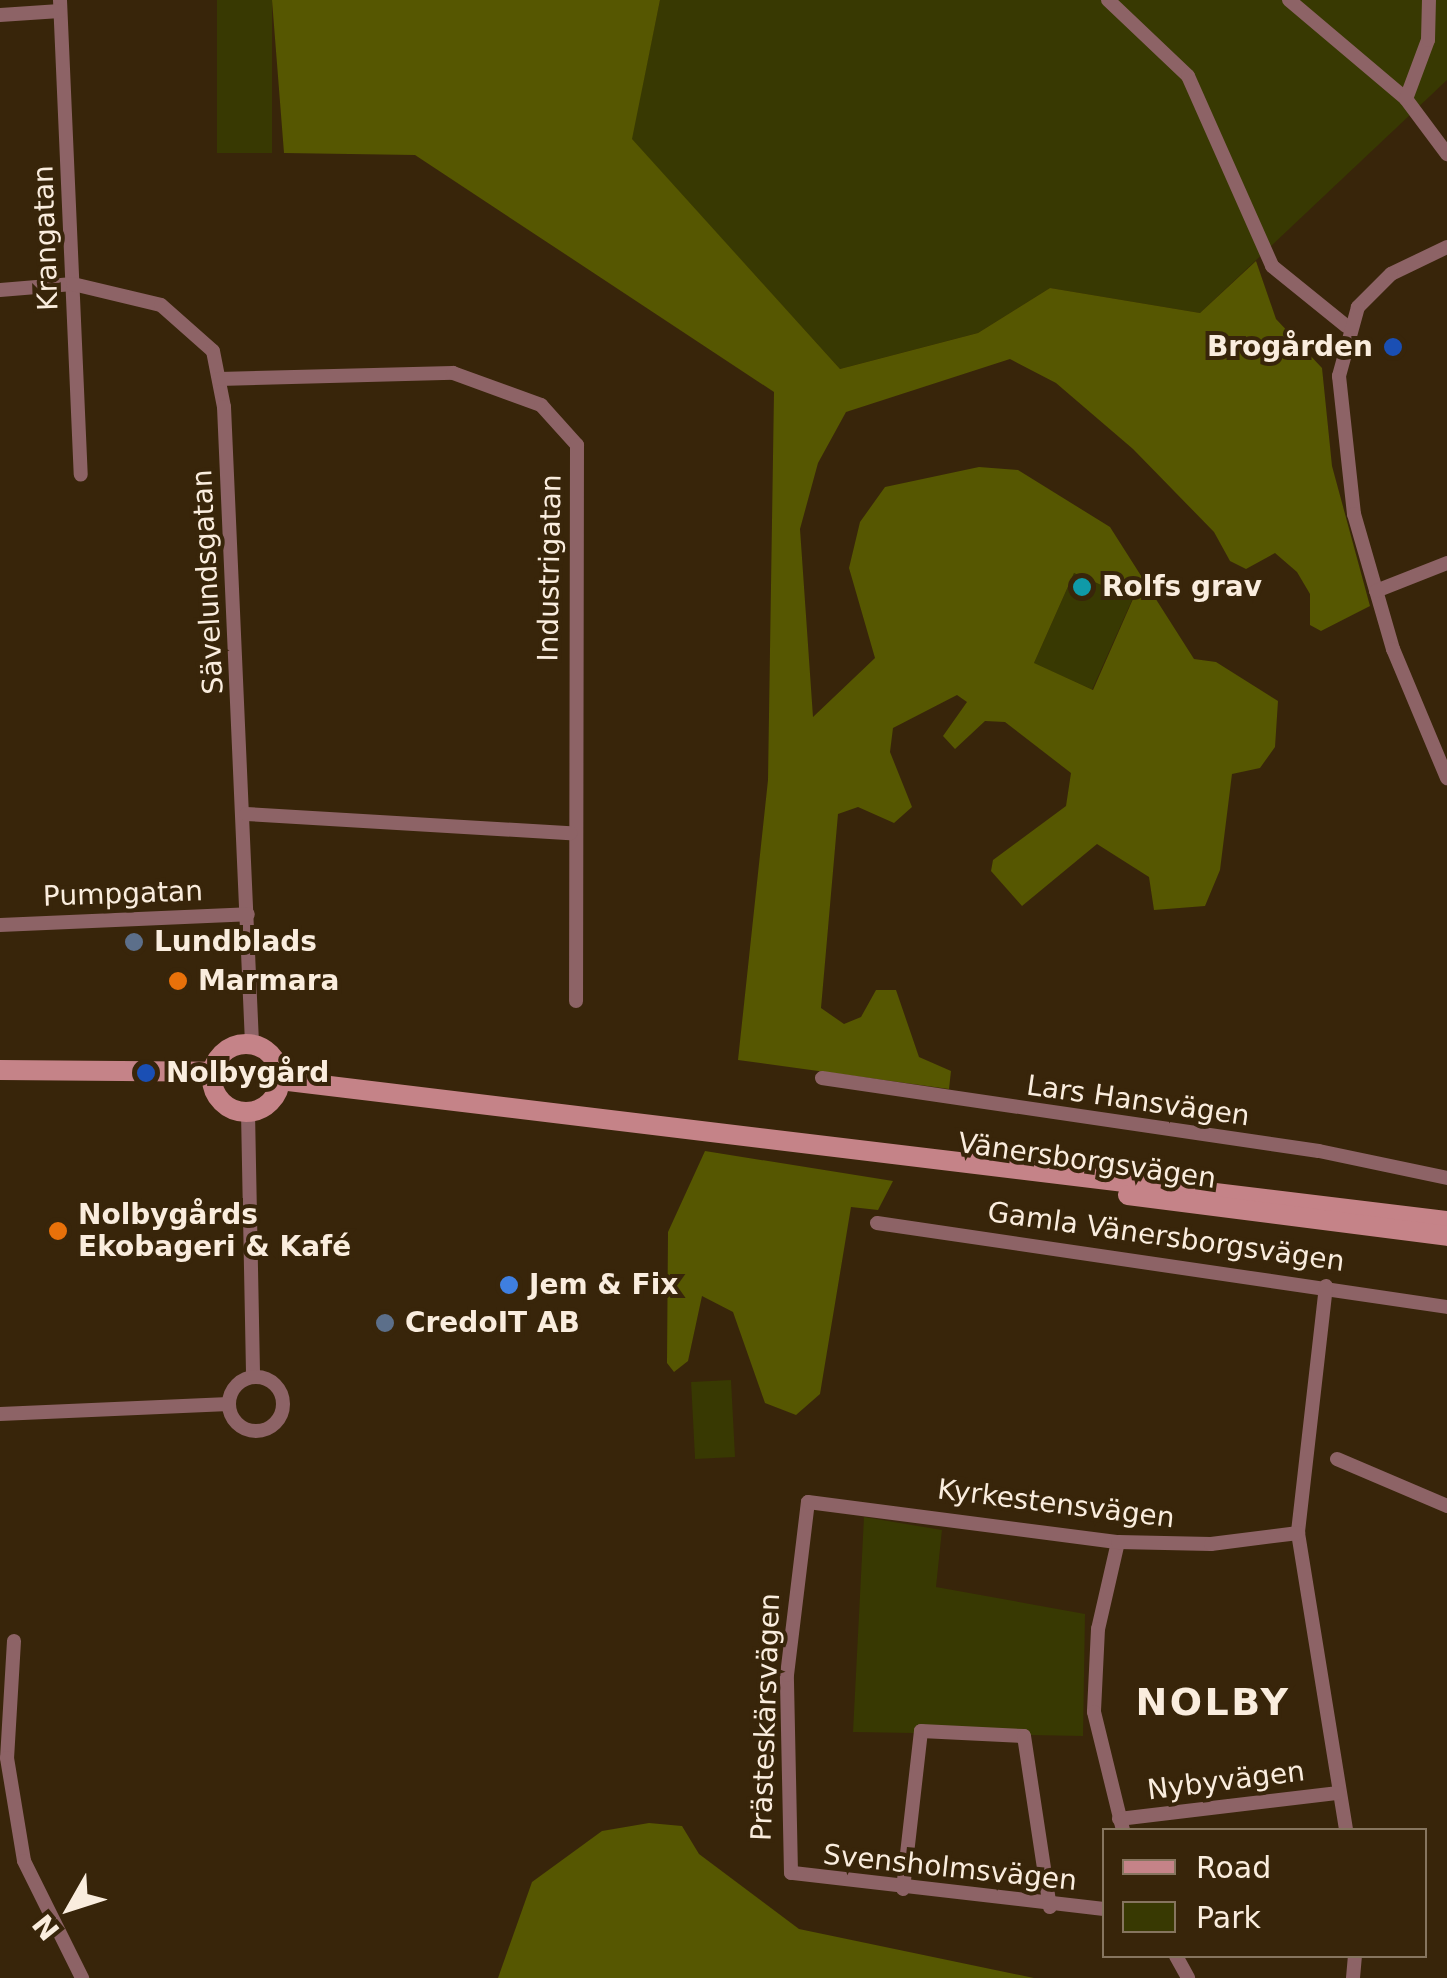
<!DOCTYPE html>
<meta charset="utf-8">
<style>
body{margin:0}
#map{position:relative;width:1447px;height:1978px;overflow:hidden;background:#38250a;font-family:"DejaVu Sans",sans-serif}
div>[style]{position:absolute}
.green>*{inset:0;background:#383902;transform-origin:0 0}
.forest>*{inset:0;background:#565701}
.street>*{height:14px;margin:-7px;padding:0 7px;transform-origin:7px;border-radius:7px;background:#8d6366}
.street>.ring{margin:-7px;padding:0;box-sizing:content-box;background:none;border:14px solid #8d6366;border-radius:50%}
.secondary>*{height:20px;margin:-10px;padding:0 10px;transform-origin:10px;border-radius:10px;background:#c58388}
.secondary>.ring{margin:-10px;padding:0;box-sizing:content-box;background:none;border:20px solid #c58388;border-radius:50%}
.dots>*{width:28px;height:28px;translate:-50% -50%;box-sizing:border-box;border:5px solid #38250a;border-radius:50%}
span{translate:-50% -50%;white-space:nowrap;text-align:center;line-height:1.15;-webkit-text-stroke:8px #38250a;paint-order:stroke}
.street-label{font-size:28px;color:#faedde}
.poi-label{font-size:28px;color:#faedde;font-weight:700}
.right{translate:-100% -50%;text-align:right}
.left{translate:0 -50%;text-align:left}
.district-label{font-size:38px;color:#faedde;font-weight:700;letter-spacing:2.5px}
.legend{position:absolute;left:1102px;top:1828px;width:325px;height:130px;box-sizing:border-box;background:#38250a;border:2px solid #86755f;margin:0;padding:12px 18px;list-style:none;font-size:30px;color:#faedde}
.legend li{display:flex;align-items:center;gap:20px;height:50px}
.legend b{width:50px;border:2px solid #86755f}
.north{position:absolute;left:20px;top:1858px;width:100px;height:100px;-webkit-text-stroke:8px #38250a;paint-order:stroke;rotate:231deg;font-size:28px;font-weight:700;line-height:40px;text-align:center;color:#faedde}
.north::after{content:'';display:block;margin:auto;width:35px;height:45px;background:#faedde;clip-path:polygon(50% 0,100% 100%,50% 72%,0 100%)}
</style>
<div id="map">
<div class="green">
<i style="left:217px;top:0;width:55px;height:153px"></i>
<i style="clip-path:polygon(660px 0,1447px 0,1447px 80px,1200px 313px,1050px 288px,978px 333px,840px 369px,631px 139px)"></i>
<i style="left:1074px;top:573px;width:64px;height:99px;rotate:24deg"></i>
<i style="left:731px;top:1380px;width:77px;height:40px;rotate:87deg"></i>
<i style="clip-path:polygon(864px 1517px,942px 1530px,936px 1587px,1085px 1614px,1083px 1736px,853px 1732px)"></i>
</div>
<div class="forest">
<i style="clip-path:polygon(evenodd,272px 0,660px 0,632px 139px,840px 369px,978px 333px,1050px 288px,1200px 313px,1256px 261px,1276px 319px,1322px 368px,1332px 466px,1370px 606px,1321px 631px,1310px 625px,1310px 594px,1297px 572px,1275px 553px,1246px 569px,1230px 561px,1214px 532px,1133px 449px,1056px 383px,1010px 359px,846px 412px,818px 463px,800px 529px,813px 717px,875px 658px,849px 568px,860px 522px,885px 487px,979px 467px,1018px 470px,1110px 527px,1194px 659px,1216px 662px,1278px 701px,1275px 747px,1260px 768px,1232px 774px,1220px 870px,1205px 906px,1154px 910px,1149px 877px,1097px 844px,1022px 906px,991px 871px,993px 860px,1066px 806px,1071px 773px,1005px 722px,985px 721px,955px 749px,943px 736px,967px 702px,957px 695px,893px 728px,890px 752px,912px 807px,894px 823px,858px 807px,838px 814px,821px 1008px,844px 1024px,861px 1017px,876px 990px,896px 990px,919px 1057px,951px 1071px,949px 1089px,738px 1060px,768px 780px,774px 392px,415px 155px,284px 153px,272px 0,1074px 573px,1133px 599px,1093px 690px,1034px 663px,1074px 573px)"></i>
<i style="clip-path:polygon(705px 1151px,893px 1181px,878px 1210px,851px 1207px,820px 1394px,796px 1415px,765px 1403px,733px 1312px,702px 1296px,688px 1361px,674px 1372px,667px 1363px,668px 1232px)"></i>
<i style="clip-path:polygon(649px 1823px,682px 1826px,699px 1854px,799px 1929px,1034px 1978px,498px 1978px,532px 1882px,602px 1831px)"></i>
</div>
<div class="street">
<i style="left:60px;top:0;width:475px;rotate:87.5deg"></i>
<i style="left:1108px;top:0;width:110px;rotate:43.5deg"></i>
<i style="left:1188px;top:76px;width:208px;rotate:66.1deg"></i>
<i style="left:1272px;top:266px;width:95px;rotate:39deg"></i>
<i style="left:1289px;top:0;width:153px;rotate:40.2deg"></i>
<i style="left:1406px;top:99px;width:69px;rotate:53.3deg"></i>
<i style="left:0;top:15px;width:60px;rotate:-3.8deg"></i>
<i style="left:1406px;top:99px;width:63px;rotate:-69.6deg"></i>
<i style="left:1428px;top:40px;width:40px;rotate:-88.6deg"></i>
<i style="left:1447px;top:247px;width:62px;rotate:154.3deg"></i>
<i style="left:1391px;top:274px;width:47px;rotate:135deg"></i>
<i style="left:1358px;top:307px;width:72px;rotate:105.4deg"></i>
<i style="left:1339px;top:376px;width:139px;rotate:83.8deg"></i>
<i style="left:1354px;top:514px;width:141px;rotate:73.9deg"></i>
<i style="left:1393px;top:649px;width:140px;rotate:67.3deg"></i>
<i style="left:0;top:290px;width:73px;rotate:-4.7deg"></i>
<i style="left:73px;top:284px;width:90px;rotate:13.4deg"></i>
<i style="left:161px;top:305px;width:69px;rotate:41.5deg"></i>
<i style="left:213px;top:351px;width:57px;rotate:78.9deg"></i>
<i style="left:224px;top:407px;width:638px;rotate:87.48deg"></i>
<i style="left:219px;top:379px;width:234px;rotate:-1.5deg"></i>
<i style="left:453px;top:373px;width:94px;rotate:20deg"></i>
<i style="left:541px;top:405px;width:54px;rotate:48deg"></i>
<i style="left:577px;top:445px;width:556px;rotate:90.1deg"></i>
<i style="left:1376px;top:591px;width:76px;rotate:-21.5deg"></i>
<i style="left:246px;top:814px;width:325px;rotate:3.4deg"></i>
<i style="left:0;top:925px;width:248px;rotate:-2.5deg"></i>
<i style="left:822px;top:1078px;width:502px;rotate:8.36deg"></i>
<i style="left:1319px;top:1151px;width:131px;rotate:11.9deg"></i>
<i style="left:248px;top:1112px;width:265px;rotate:88.9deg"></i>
<i style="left:877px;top:1223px;width:576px;rotate:8.38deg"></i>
<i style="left:1326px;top:1286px;width:249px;rotate:96.5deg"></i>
<i style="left:1298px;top:1533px;width:301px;rotate:80.8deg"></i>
<i class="ring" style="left:229px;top:1377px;width:40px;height:40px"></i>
<i style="left:0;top:1414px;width:229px;rotate:-2.5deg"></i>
<i style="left:1337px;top:1459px;width:120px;rotate:23.1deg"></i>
<i style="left:1118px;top:1542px;width:89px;rotate:102.9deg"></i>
<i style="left:1098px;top:1629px;width:83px;rotate:92.8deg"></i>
<i style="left:1094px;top:1712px;width:122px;rotate:76.2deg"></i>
<i style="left:14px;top:1641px;width:117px;rotate:93.4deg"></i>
<i style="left:7px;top:1758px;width:104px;rotate:80.6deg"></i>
<i style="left:24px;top:1861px;width:131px;rotate:63.6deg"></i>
<i style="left:1119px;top:1819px;width:221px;rotate:-6.8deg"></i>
<i style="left:903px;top:1889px;width:159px;rotate:-83.5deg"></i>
<i style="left:921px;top:1731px;width:103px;rotate:2.8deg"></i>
<i style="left:1024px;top:1736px;width:173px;rotate:81.4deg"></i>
<i style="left:1104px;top:1909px;width:315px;rotate:-173.4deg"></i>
<i style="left:791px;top:1873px;width:198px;rotate:-91.2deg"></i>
<i style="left:787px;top:1675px;width:174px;rotate:-83.1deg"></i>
<i style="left:808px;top:1502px;width:313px;rotate:7.4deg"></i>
<i style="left:1118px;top:1542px;width:93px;rotate:1.2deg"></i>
<i style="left:1211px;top:1544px;width:88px;rotate:-7.2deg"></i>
<i style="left:1176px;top:1956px;width:25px;rotate:61deg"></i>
<i style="left:1353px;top:1978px;width:22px;rotate:-85deg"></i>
</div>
<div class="secondary">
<i class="ring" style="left:212px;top:1044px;width:48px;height:48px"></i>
<i style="left:0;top:1070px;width:212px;rotate:0.5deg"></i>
<i style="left:280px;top:1080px;width:1175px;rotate:6.89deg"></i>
<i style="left:1128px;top:1195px;width:322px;rotate:7.3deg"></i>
</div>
<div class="dots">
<i style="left:1393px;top:347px;background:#1a4fb4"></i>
<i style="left:1082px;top:587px;background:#0f9aa8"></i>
<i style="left:134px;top:942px;background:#5c6f8a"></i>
<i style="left:178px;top:981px;background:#e8710a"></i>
<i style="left:146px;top:1073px;background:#1a4fb4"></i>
<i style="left:58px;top:1231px;background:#e8710a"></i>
<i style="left:509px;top:1285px;background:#3f7fe0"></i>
<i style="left:385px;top:1323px;background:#5c6f8a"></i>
</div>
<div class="street-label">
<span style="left:46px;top:238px;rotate:-92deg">Krangatan</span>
<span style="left:550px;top:568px;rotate:-89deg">Industrigatan</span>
<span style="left:208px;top:582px;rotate:-93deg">Sävelundsgatan</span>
<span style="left:123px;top:894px;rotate:-2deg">Pumpgatan</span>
<span style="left:1138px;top:1101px;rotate:8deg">Lars Hansvägen</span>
<span style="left:1087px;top:1161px;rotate:8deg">Vänersborgsvägen</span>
<span style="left:1166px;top:1237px;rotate:8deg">Gamla Vänersborgsvägen</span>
<span style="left:1056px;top:1504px;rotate:7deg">Kyrkestensvägen</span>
<span style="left:766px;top:1717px;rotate:-88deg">Prästeskärsvägen</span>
<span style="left:1226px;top:1781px;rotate:-7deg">Nybyvägen</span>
<span style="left:950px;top:1868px;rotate:6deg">Svensholmsvägen</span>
</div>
<div class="poi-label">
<span class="right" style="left:1373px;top:347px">Brogården</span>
<span class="left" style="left:1102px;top:587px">Rolfs grav</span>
<span class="left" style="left:154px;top:942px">Lundblads</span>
<span class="left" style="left:198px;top:981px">Marmara</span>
<span class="left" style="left:166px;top:1073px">Nolbygård</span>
<span class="left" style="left:78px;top:1231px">Nolbygårds<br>Ekobageri &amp; Kafé</span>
<span class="left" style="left:529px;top:1285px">Jem &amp; Fix</span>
<span class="left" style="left:405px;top:1323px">CredoIT AB</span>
</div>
<div class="district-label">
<span style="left:1213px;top:1703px">NOLBY</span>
</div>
<ul class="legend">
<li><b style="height:12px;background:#c58388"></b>Road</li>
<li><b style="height:28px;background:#383902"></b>Park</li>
</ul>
<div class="north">N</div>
</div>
